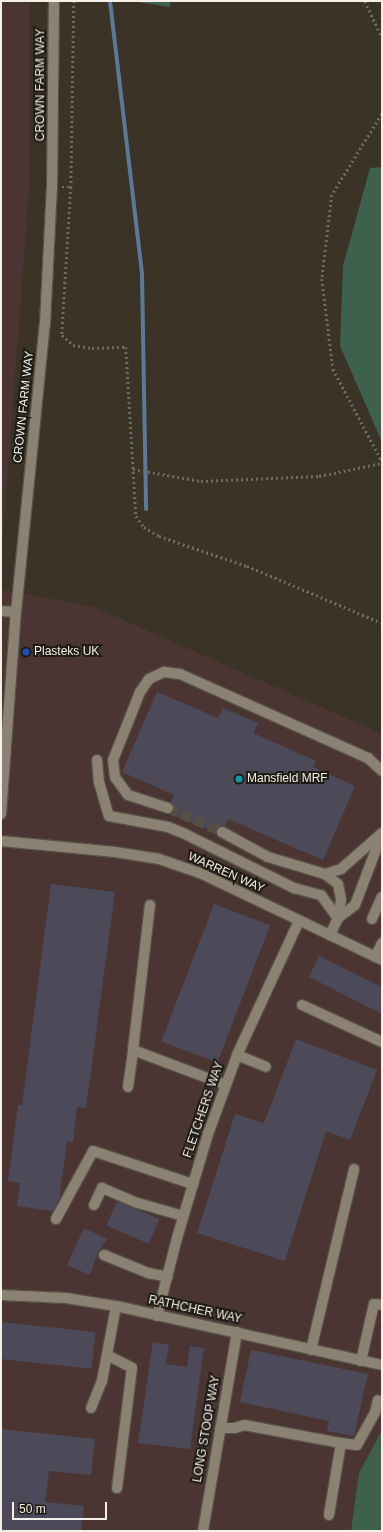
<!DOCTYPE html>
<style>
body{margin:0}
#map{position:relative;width:383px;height:1532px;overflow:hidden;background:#3a3326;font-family:Helvetica,sans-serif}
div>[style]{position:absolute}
.industrial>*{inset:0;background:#4a3533}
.green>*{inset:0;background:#3e614e}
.stream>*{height:4px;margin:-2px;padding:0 2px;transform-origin:2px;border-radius:2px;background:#597a99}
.building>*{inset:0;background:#4c4a58;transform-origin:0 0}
.minor-tunnel>*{height:10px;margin-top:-5px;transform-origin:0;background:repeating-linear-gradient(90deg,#564f43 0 10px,transparent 0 15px)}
.path>*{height:2.5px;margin-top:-1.25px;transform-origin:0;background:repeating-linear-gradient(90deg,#726c60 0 2px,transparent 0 5px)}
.roads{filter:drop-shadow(1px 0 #585147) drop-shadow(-1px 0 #585147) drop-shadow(0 1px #585147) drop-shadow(0 -1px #585147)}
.minor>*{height:10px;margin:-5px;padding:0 5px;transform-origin:5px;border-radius:5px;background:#8b8274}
.dots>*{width:11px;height:11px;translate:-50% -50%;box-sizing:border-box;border:2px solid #1e1b15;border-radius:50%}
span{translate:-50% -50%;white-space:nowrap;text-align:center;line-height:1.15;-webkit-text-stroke:4px #1e1b15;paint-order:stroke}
.street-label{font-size:12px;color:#f4efe7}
.poi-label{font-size:12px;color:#f4efe7}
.left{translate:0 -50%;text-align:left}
.frame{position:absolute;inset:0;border:2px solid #f4efe7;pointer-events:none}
.scale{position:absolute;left:12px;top:1502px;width:95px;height:18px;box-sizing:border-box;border:2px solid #f4efe7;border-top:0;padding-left:5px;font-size:12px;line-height:14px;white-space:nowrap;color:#f4efe7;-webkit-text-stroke:3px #1e1b15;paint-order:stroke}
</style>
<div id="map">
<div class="industrial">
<i style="clip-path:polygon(1px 1px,29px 1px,29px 191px,1px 563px)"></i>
<i style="clip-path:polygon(1px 589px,94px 607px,382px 734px,382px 1430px,359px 1473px,351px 1531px,1px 1531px)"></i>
</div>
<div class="green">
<i style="clip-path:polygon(131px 1px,170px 1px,170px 7px)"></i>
<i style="clip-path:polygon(382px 167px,382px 442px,340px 346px,343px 266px,370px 168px)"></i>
<i style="clip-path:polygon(382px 1430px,382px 1531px,351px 1531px,359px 1473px)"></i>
</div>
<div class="stream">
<i style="left:110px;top:1px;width:276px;rotate:83.3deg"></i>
<i style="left:142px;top:275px;width:234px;rotate:89deg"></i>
</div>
<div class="building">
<i style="clip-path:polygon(157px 692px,218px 718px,223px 708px,258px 723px,253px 733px,316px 761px,313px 767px,355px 786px,323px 860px,228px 819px,225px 826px,217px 829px,216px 833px,171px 814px,174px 810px,171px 802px,174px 795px,122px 772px)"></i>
<i style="clip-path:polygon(51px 884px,115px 892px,86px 1108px,77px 1107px,73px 1142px,67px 1141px,59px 1200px,53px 1211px,17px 1206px,20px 1183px,8px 1181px,18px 1105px,22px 1105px)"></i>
<i style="left:214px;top:904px;width:60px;height:147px;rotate:21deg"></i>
<i style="clip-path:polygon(319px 956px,382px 987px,382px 1014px,309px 977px)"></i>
<i style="clip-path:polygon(296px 1039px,377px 1070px,350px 1140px,326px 1131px,285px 1261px,197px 1233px,235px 1114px,264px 1123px)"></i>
<i style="left:117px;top:1201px;width:46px;height:27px;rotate:23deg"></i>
<i style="clip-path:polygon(84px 1228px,107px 1239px,98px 1252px,90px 1275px,67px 1265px)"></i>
<i style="left:1px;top:1322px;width:95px;height:37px;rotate:6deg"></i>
<i style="clip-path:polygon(153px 1342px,169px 1345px,166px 1364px,187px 1367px,190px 1346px,204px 1348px,190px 1449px,138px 1443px)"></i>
<i style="clip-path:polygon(251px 1350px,368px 1374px,354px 1436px,327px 1431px,329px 1421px,240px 1402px)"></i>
<i style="clip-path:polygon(1px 1429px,95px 1439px,91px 1475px,49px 1471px,45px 1502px,84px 1506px,81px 1531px,1px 1531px)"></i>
</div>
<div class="minor-tunnel">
<i style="left:168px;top:808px;width:59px;rotate:24deg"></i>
</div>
<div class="path">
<i style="left:74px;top:1px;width:186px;rotate:90.9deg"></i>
<i style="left:71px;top:187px;width:148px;rotate:93.5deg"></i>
<i style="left:62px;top:335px;width:15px;rotate:42deg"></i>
<i style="left:73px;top:345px;width:19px;rotate:9deg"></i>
<i style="left:92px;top:348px;width:34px;rotate:-2deg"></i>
<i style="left:126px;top:347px;width:169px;rotate:86.6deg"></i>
<i style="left:136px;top:516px;width:14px;rotate:54deg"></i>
<i style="left:144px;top:527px;width:17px;rotate:31deg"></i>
<i style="left:159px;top:536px;width:93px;rotate:18.8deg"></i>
<i style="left:247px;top:566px;width:147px;rotate:22.9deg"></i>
<i style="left:365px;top:1px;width:40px;rotate:65deg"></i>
<i style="left:382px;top:114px;width:95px;rotate:121.7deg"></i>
<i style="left:332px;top:195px;width:85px;rotate:96.8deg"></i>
<i style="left:322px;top:279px;width:91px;rotate:83deg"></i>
<i style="left:333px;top:369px;width:104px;rotate:62deg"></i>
<i style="left:62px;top:187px;width:9px"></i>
<i style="left:133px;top:469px;width:69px;rotate:10deg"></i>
<i style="left:201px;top:481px;width:118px;rotate:-2.4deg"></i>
<i style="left:319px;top:476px;width:64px;rotate:-11.7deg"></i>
</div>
<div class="roads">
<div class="minor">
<i style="left:1px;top:611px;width:15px;rotate:4deg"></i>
<i style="left:97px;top:760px;width:22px;rotate:85deg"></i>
<i style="left:99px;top:782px;width:35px;rotate:74deg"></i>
<i style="left:109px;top:816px;width:60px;rotate:10.6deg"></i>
<i style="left:168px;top:827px;width:18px;rotate:22deg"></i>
<i style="left:185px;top:834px;width:122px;rotate:26.4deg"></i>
<i style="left:294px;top:888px;width:28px;rotate:15deg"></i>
<i style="left:321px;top:895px;width:29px;rotate:54deg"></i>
<i style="left:338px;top:918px;width:21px;rotate:-37deg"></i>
<i style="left:355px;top:905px;width:76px;rotate:-69.2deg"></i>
<i style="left:168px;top:808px;width:42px;rotate:-162deg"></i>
<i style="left:128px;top:795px;width:22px;rotate:-126deg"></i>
<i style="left:115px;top:777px;width:17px;rotate:-97deg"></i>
<i style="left:113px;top:760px;width:73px;rotate:-68.3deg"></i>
<i style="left:140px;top:692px;width:16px;rotate:-55deg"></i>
<i style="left:149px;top:679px;width:17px;rotate:-25deg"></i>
<i style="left:164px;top:672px;width:16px;rotate:7deg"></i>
<i style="left:180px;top:674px;width:206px;rotate:24.1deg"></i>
<i style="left:368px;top:758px;width:19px;rotate:43deg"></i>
<i style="left:1px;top:814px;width:203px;rotate:-85.8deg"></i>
<i style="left:16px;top:612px;width:289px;rotate:-84.3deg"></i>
<i style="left:45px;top:324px;width:137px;rotate:-87.1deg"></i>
<i style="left:52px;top:187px;width:186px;rotate:-89.4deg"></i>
<i style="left:222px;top:832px;width:52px;rotate:28.5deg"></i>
<i style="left:268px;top:857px;width:59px;rotate:16.6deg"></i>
<i style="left:325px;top:874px;width:16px;rotate:38deg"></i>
<i style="left:338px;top:884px;width:16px;rotate:79deg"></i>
<i style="left:341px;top:900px;width:18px;rotate:99deg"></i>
<i style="left:338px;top:918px;width:19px;rotate:115deg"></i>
<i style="left:1px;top:841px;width:115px;rotate:5.5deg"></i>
<i style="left:115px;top:852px;width:45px;rotate:9deg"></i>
<i style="left:159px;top:859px;width:43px;rotate:18.9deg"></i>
<i style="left:200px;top:873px;width:202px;rotate:25.5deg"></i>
<i style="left:325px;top:874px;width:17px;rotate:-17deg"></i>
<i style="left:341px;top:869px;width:55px;rotate:-41.3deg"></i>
<i style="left:150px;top:905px;width:146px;rotate:96.7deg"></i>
<i style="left:133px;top:1050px;width:99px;rotate:20.6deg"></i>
<i style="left:372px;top:919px;width:24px;rotate:-66deg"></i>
<i style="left:375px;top:957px;width:16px;rotate:-63deg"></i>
<i style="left:302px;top:1005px;width:88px;rotate:24.8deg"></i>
<i style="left:237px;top:1055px;width:31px;rotate:22deg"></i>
<i style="left:128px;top:1087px;width:37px;rotate:-82deg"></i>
<i style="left:94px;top:1205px;width:19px;rotate:-65deg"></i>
<i style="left:102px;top:1188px;width:39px;rotate:23deg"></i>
<i style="left:138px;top:1203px;width:47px;rotate:16.1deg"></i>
<i style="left:56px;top:1219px;width:77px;rotate:-61.4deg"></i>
<i style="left:93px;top:1151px;width:105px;rotate:18.3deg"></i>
<i style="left:104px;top:1255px;width:48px;rotate:22.2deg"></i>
<i style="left:148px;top:1273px;width:20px;rotate:11deg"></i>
<i style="left:1px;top:1295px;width:65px;rotate:2.6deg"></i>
<i style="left:66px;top:1298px;width:51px;rotate:9.1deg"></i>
<i style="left:116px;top:1306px;width:272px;rotate:12.5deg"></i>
<i style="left:157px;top:1316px;width:81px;rotate:-75.6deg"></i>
<i style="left:177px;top:1238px;width:109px;rotate:-73.4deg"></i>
<i style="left:208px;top:1134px;width:84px;rotate:-69.8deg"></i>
<i style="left:237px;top:1055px;width:148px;rotate:-65.2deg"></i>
<i style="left:311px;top:1350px;width:186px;rotate:-76.6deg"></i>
<i style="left:107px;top:1355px;width:28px;rotate:27deg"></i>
<i style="left:132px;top:1368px;width:121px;rotate:97.1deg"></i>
<i style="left:361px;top:1361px;width:58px;rotate:-77.2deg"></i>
<i style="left:374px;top:1304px;width:8px;rotate:7deg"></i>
<i style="left:91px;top:1408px;width:29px;rotate:-68deg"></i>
<i style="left:102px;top:1381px;width:76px;rotate:-79.4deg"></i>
<i style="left:220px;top:1428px;width:15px"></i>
<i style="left:235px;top:1428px;width:9px;rotate:-18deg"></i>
<i style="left:244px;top:1425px;width:99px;rotate:10.5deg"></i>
<i style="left:341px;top:1443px;width:73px;rotate:99.5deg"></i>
<i style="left:341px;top:1443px;width:16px;rotate:7deg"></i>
<i style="left:357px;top:1445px;width:37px;rotate:-61deg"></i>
<i style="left:375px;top:1413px;width:13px;rotate:-77deg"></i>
<i style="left:203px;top:1531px;width:202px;rotate:-80.3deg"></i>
</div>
</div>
<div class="dots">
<i style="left:26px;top:652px;background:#1a4fb4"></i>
<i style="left:239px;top:779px;background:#0f9aa8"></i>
</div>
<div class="street-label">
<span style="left:41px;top:85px;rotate:-90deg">CROWN FARM WAY</span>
<span style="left:24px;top:407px;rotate:-84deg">CROWN FARM WAY</span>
<span style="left:226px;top:873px;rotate:24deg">WARREN WAY</span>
<span style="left:204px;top:1110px;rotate:-71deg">FLETCHERS WAY</span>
<span style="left:195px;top:1310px;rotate:12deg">RATHCHER WAY</span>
<span style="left:207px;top:1429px;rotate:-80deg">LONG STOOP WAY</span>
</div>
<div class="poi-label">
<span class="left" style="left:34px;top:652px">Plasteks UK</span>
<span class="left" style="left:247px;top:779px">Mansfield MRF</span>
</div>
<div class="frame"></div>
<div class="scale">50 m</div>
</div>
